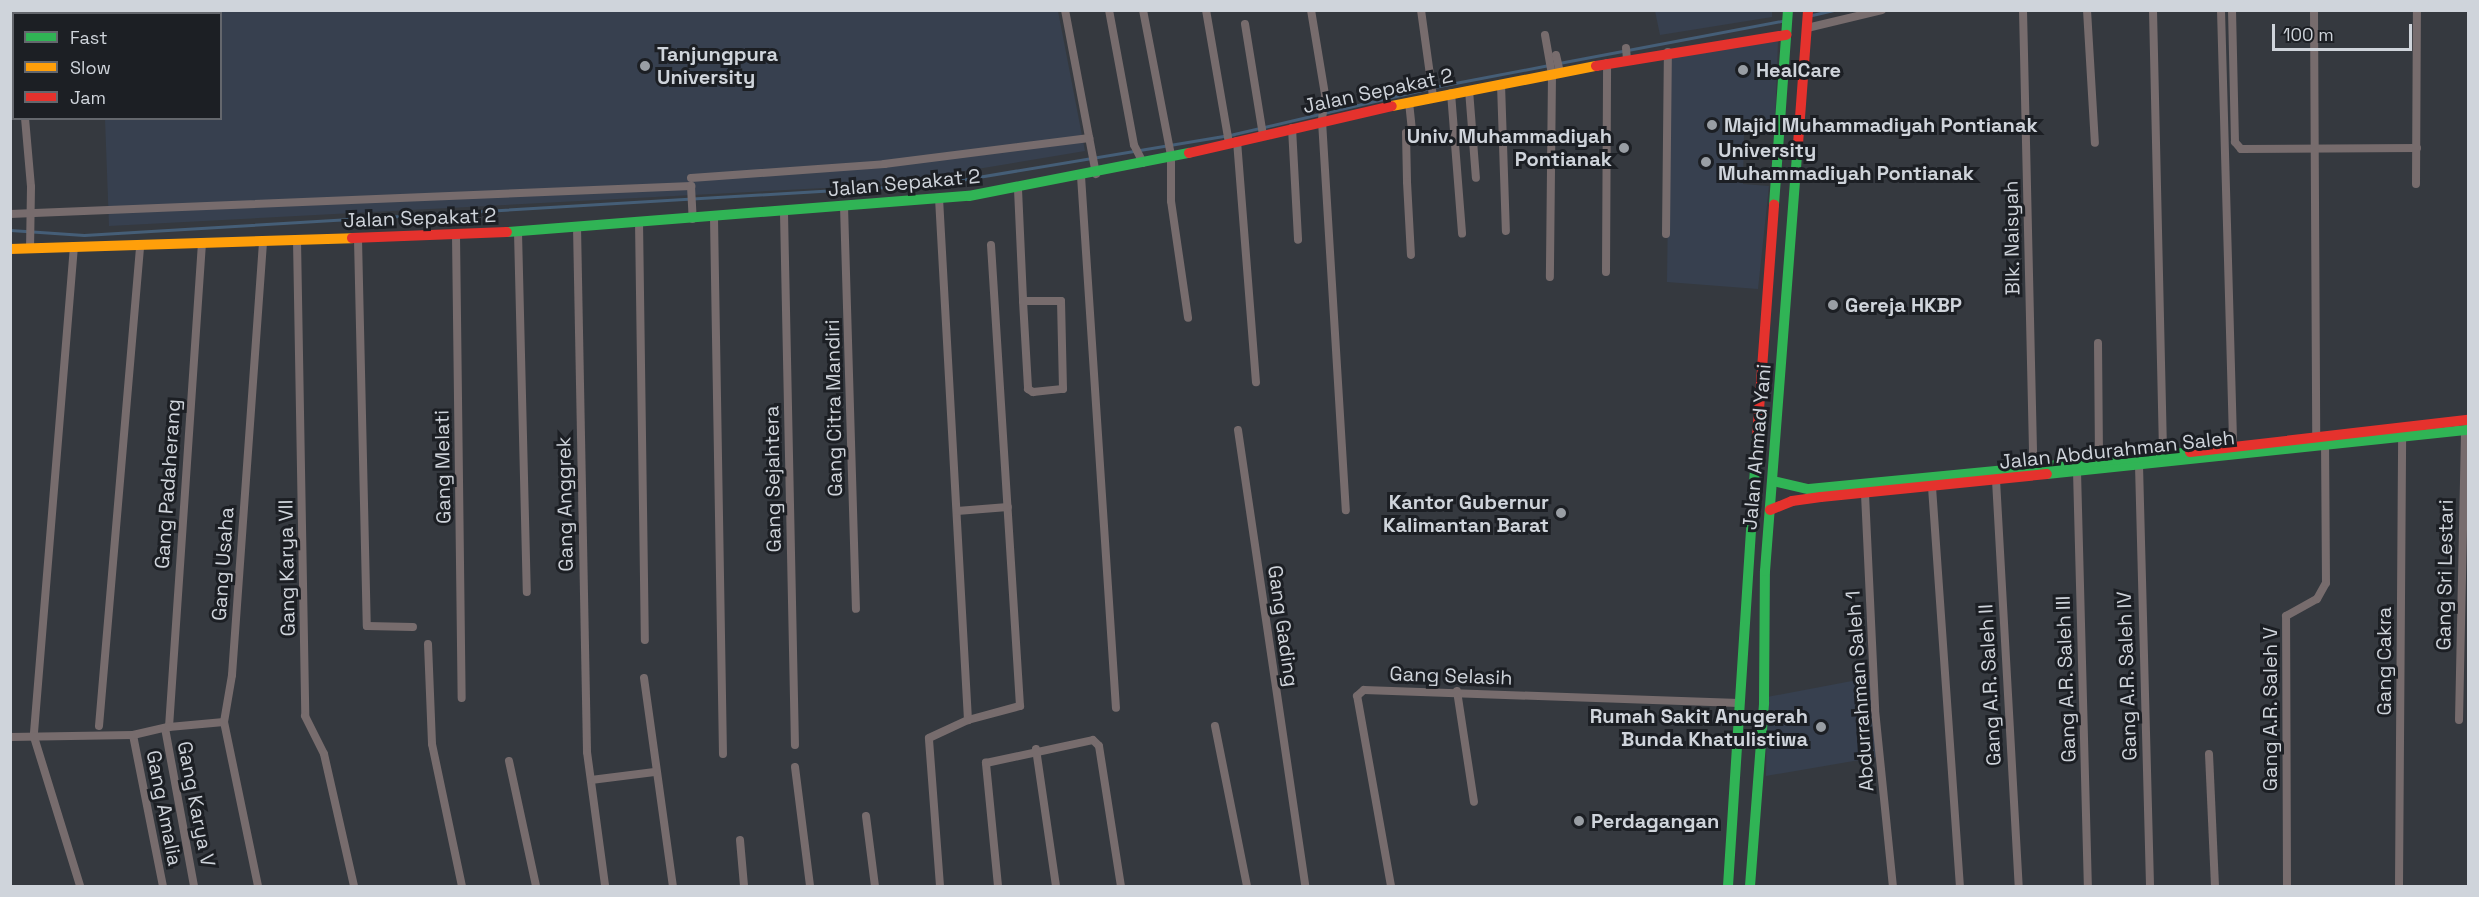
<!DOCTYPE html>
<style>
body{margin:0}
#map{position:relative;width:2479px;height:897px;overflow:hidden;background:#35393f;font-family:"Space Grotesk",sans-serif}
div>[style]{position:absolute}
.built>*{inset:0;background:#37404f}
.stream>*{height:3px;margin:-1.5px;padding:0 1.5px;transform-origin:1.5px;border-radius:1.5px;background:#455e77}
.street>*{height:8px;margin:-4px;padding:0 4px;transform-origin:4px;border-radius:4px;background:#776c6d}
.fast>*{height:10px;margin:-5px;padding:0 5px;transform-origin:5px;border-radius:5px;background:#30b455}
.slow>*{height:10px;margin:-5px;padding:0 5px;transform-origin:5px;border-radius:5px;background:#ff9f0a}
.jam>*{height:10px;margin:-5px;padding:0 5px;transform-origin:5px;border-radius:5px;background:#e5322d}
.dots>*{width:16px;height:16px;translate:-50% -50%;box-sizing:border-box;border:3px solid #1c1f24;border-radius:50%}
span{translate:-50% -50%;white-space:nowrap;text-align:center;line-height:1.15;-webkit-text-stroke:6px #1c1f24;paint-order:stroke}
.poi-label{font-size:20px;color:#cfd4db;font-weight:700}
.left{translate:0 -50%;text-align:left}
.right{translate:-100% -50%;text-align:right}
.street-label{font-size:20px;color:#cfd4db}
.frame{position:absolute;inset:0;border:12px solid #cfd4db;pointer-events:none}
.legend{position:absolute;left:12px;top:12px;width:210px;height:108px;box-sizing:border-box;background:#1c1f24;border:2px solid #64676d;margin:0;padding:8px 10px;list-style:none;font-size:18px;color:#cfd4db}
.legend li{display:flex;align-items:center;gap:12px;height:30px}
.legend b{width:30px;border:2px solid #64676d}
.scale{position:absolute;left:2272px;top:24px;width:140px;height:27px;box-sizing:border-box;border:3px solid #cfd4db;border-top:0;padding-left:8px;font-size:18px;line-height:21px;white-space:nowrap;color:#cfd4db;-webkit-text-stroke:4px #1c1f24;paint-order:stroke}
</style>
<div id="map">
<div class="built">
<i style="clip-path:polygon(102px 11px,1058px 11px,1085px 151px,881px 185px,109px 226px,105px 119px,220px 118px,220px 14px)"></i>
<i style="clip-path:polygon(1655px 11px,1655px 10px,1772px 11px,1772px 17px,1660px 35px)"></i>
<i style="clip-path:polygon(1778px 41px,1775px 126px,1744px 128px,1743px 184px,1769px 186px,1758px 289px,1667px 282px,1670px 57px)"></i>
<i style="clip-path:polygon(1873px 677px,1877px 757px,1766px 776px,1767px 697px)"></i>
</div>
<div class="stream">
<i style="left:1812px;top:15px;width:22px;rotate:-13deg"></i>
<i style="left:1559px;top:63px;width:227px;rotate:-10.7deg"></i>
<i style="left:10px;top:230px;width:74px;rotate:3.9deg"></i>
<i style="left:84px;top:235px;width:854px;rotate:-3.43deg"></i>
<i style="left:936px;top:184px;width:302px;rotate:-9.5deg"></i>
<i style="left:1234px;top:134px;width:205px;rotate:-13.2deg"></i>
<i style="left:1434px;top:87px;width:117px;rotate:-10.8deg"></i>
</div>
<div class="street">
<i style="left:1065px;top:10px;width:167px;rotate:79.3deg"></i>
<i style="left:1109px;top:10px;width:137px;rotate:79.5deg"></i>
<i style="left:1134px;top:145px;width:20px;rotate:63deg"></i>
<i style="left:1143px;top:10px;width:148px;rotate:79.1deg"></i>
<i style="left:1171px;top:155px;width:46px;rotate:90deg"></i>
<i style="left:1171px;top:201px;width:118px;rotate:81.7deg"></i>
<i style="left:1206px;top:10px;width:135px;rotate:80.2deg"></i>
<i style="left:1311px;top:10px;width:86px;rotate:80.6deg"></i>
<i style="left:1325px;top:95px;width:26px;rotate:97deg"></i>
<i style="left:1322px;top:121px;width:390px;rotate:86.5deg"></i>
<i style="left:1421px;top:10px;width:88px;rotate:82.1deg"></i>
<i style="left:2023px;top:10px;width:455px;rotate:88.7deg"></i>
<i style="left:2087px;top:10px;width:133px;rotate:86.6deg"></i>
<i style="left:2153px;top:10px;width:444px;rotate:88.7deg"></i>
<i style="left:2221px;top:10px;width:436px;rotate:88.4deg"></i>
<i style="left:2232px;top:10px;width:132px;rotate:88.7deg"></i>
<i style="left:2235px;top:142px;width:9px;rotate:49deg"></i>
<i style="left:2241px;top:149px;width:176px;rotate:-0.3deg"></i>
<i style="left:2314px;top:10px;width:426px;rotate:89.7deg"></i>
<i style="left:1245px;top:24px;width:112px;rotate:80.8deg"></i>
<i style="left:1807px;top:28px;width:77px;rotate:-13.5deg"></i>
<i style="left:1545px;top:35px;width:40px;rotate:80deg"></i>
<i style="left:1552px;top:74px;width:203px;rotate:90.6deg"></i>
<i style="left:1626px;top:48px;width:12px;rotate:85deg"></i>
<i style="left:1556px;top:55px;width:17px;rotate:77deg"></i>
<i style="left:1501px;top:84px;width:147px;rotate:88.1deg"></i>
<i style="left:1469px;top:90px;width:88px;rotate:85.5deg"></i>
<i style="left:1451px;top:93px;width:141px;rotate:85.5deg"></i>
<i style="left:1409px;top:102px;width:31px;rotate:84deg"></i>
<i style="left:1412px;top:133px;width:6px;rotate:180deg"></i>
<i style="left:1406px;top:133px;width:49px;rotate:88.8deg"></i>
<i style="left:1407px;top:182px;width:73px;rotate:86.9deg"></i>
<i style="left:25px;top:118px;width:69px;rotate:85deg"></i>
<i style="left:31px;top:187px;width:61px;rotate:90.9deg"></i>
<i style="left:1292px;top:128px;width:112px;rotate:86.9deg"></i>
<i style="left:1237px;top:141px;width:242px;rotate:85.5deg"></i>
<i style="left:1081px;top:176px;width:533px;rotate:86.24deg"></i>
<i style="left:691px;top:178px;width:194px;rotate:-4.1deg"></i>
<i style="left:884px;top:164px;width:207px;rotate:-7.2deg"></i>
<i style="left:2416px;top:184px;width:174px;rotate:-89.7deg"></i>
<i style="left:1018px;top:189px;width:112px;rotate:87.4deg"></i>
<i style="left:1023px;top:301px;width:88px;rotate:86.7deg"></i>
<i style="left:1028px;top:389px;width:6px;rotate:31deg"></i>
<i style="left:1033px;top:392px;width:30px;rotate:-6deg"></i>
<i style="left:1063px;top:389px;width:88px;rotate:-91.3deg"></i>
<i style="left:1061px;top:301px;width:38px;rotate:180deg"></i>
<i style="left:939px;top:198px;width:523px;rotate:86.82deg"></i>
<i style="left:844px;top:206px;width:403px;rotate:88.3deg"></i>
<i style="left:784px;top:213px;width:532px;rotate:88.82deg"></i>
<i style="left:10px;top:214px;width:682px;rotate:-2.35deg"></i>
<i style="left:691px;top:186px;width:33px;rotate:87deg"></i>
<i style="left:714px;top:218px;width:536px;rotate:89.04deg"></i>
<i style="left:639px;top:221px;width:419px;rotate:89.2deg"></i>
<i style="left:577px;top:226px;width:526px;rotate:88.91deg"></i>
<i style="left:587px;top:752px;width:135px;rotate:82.3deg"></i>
<i style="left:518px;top:232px;width:360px;rotate:88.6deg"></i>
<i style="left:1666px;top:234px;width:182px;rotate:-89.4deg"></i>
<i style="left:456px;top:235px;width:463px;rotate:89.3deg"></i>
<i style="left:358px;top:239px;width:387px;rotate:88.7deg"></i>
<i style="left:367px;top:626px;width:46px;rotate:1.2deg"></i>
<i style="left:297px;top:240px;width:476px;rotate:89deg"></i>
<i style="left:305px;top:716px;width:42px;rotate:63.4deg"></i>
<i style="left:324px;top:754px;width:135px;rotate:77.2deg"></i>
<i style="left:74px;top:246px;width:493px;rotate:94.7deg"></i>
<i style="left:34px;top:737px;width:156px;rotate:72.8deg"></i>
<i style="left:1606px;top:272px;width:209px;rotate:-89.7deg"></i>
<i style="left:2098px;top:343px;width:116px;rotate:89.5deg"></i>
<i style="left:1238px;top:430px;width:461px;rotate:81.6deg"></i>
<i style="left:2139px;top:465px;width:421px;rotate:88.5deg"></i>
<i style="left:2077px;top:471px;width:415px;rotate:88.5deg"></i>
<i style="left:1996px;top:480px;width:407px;rotate:86.8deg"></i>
<i style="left:1932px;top:487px;width:400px;rotate:86deg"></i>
<i style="left:1865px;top:494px;width:216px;rotate:87.3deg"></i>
<i style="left:1875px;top:710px;width:177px;rotate:84.2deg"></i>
<i style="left:957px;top:511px;width:51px;rotate:-4.5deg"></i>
<i style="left:428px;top:644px;width:100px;rotate:87.7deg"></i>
<i style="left:432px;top:744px;width:145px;rotate:78.1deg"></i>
<i style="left:644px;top:678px;width:210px;rotate:82.1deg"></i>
<i style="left:1457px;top:691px;width:112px;rotate:81.3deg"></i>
<i style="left:2459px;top:720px;width:290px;rotate:-88.8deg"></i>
<i style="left:99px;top:726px;width:483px;rotate:-85.1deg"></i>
<i style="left:1215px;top:726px;width:163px;rotate:78.7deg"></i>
<i style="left:169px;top:727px;width:485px;rotate:-86.1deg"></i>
<i style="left:165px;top:728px;width:161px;rotate:79.6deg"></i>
<i style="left:133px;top:735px;width:154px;rotate:78.8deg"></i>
<i style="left:10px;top:737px;width:123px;rotate:-0.9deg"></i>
<i style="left:133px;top:735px;width:37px;rotate:-13deg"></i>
<i style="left:169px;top:727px;width:55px;rotate:-5.2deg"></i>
<i style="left:1036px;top:749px;width:138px;rotate:81.7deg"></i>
<i style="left:2209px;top:754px;width:132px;rotate:87.4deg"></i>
<i style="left:509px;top:761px;width:128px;rotate:77.8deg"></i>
<i style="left:795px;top:767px;width:120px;rotate:82.8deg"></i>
<i style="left:591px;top:780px;width:64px;rotate:-7.1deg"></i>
<i style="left:866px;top:816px;width:71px;rotate:82.7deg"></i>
<i style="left:740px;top:840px;width:46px;rotate:85deg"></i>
<i style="left:258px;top:886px;width:167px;rotate:-101.7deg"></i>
<i style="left:224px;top:722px;width:48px;rotate:-80.3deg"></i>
<i style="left:232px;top:675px;width:435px;rotate:-85.9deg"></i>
<i style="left:940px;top:886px;width:148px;rotate:-94.3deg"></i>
<i style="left:929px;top:738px;width:43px;rotate:-24.8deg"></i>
<i style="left:968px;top:720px;width:54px;rotate:-15.1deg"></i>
<i style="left:1020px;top:706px;width:462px;rotate:-93.6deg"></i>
<i style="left:998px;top:886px;width:124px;rotate:-95.6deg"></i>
<i style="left:986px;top:763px;width:109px;rotate:-12.1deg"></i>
<i style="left:1093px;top:740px;width:8px;rotate:45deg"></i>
<i style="left:1099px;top:746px;width:142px;rotate:81.1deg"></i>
<i style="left:1391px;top:886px;width:193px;rotate:-100.1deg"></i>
<i style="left:1357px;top:696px;width:9px;rotate:-41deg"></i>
<i style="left:1364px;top:690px;width:375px;rotate:2deg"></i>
<i style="left:2287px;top:886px;width:270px;rotate:-90.2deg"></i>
<i style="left:2286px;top:616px;width:35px;rotate:-29deg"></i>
<i style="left:2317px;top:599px;width:18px;rotate:-61deg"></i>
<i style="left:2326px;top:583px;width:138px;rotate:-90.4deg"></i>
<i style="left:2399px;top:886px;width:450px;rotate:-89.6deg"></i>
</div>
<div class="fast">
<i style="left:1774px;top:205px;width:196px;rotate:-85.9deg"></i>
<i style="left:507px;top:232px;width:463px;rotate:-4.5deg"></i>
<i style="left:969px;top:196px;width:224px;rotate:-11.1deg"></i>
<i style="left:2047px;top:474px;width:423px;rotate:-6deg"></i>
<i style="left:1773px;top:481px;width:37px;rotate:13deg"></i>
<i style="left:1809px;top:489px;width:383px;rotate:-5.5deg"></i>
<i style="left:1728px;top:886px;width:450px;rotate:-86.3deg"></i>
<i style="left:1750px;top:886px;width:184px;rotate:-85.6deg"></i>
<i style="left:1764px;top:703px;width:132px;rotate:-89.6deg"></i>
<i style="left:1765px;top:571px;width:428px;rotate:-85.6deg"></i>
</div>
<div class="slow">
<i style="left:1392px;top:106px;width:208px;rotate:-11.1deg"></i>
<i style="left:10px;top:249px;width:342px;rotate:-1.8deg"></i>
</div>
<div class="jam">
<i style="left:1596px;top:66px;width:193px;rotate:-9.3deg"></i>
<i style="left:1798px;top:144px;width:134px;rotate:-85.7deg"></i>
<i style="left:1189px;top:153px;width:208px;rotate:-13deg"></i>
<i style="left:352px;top:238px;width:155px;rotate:-2.2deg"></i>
<i style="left:1757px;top:437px;width:233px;rotate:-85.8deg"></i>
<i style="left:2190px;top:452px;width:280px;rotate:-6.6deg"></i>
<i style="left:1770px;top:510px;width:24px;rotate:-22deg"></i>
<i style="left:1792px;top:501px;width:29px;rotate:-8deg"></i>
<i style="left:1821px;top:497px;width:227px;rotate:-5.8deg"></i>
</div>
<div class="dots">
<i style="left:645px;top:66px;background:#999ea4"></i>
<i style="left:1743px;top:70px;background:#999ea4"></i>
<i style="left:1712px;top:125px;background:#999ea4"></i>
<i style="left:1624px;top:148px;background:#999ea4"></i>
<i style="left:1706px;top:162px;background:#999ea4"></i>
<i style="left:1833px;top:305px;background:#999ea4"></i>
<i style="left:1561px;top:513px;background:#999ea4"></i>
<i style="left:1821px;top:727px;background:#999ea4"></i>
<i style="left:1579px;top:821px;background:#999ea4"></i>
</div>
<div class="poi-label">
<span class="left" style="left:657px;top:66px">Tanjungpura<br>University</span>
<span class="left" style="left:1756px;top:70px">HealCare</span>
<span class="left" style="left:1724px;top:125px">Majid Muhammadiyah Pontianak</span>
<span class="right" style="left:1612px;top:148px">Univ. Muhammadiyah<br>Pontianak</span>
<span class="left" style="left:1718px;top:162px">University<br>Muhammadiyah Pontianak</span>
<span class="left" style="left:1845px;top:305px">Gereja HKBP</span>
<span class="right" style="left:1549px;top:514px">Kantor Gubernur<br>Kalimantan Barat</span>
<span class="right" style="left:1808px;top:728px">Rumah Sakit Anugerah<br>Bunda Khatulistiwa</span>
<span class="left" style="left:1591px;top:821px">Perdagangan</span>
</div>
<div class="street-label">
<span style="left:1378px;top:91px;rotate:-12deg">Jalan Sepakat 2</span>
<span style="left:904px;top:183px;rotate:-5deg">Jalan Sepakat 2</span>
<span style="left:420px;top:218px;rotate:-2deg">Jalan Sepakat 2</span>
<span style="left:2012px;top:238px;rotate:-91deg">Blk. Naisyah</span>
<span style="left:834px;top:408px;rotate:-91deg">Gang Citra Mandiri</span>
<span style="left:1757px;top:447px;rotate:-85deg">Jalan Ahmad Yani</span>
<span style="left:2117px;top:450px;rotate:-6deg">Jalan Abdurahman Saleh</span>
<span style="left:443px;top:467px;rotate:-91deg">Gang Melati</span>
<span style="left:773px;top:479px;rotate:-91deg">Gang Sejahtera</span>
<span style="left:168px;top:484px;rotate:-86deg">Gang Padaherang</span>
<span style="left:565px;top:504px;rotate:-91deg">Gang Anggrek</span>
<span style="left:223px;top:564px;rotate:-86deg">Gang Usaha</span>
<span style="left:287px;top:568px;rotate:-91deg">Gang Karya VII</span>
<span style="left:2445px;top:575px;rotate:-89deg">Gang Sri Lestari</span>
<span style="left:1283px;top:626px;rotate:82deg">Gang Gading</span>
<span style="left:2384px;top:661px;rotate:-90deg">Gang Cakra</span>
<span style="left:1451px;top:676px;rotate:2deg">Gang Selasih</span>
<span style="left:2127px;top:676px;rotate:-92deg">Gang A.R. Saleh IV</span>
<span style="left:2066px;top:679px;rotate:-92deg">Gang A.R. Saleh III</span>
<span style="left:1990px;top:685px;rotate:-93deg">Gang A.R. Saleh II</span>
<span style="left:1860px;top:691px;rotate:-94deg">Abdurrahman Saleh 1</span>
<span style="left:2270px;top:709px;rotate:-90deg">Gang A.R. Saleh V</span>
<span style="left:196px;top:804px;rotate:79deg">Gang Karya V</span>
<span style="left:164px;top:808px;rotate:79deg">Gang Amalia</span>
</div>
<div class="frame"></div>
<ul class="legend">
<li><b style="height:8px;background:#30b455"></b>Fast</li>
<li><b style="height:8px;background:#ff9f0a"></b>Slow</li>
<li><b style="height:8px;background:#e5322d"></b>Jam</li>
</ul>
<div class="scale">100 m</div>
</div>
